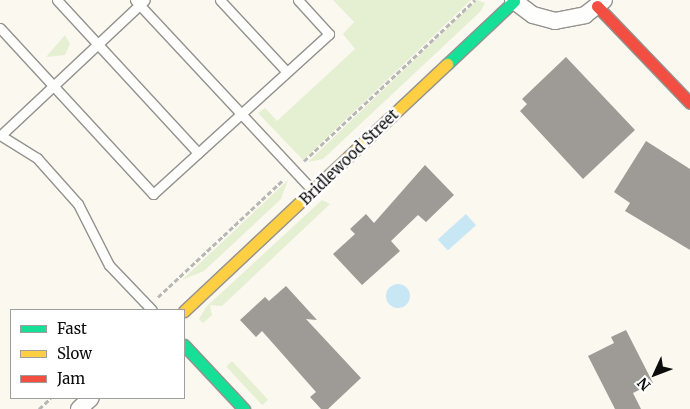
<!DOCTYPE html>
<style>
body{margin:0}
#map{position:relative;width:690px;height:409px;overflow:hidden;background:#fbf8f0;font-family:Merriweather,serif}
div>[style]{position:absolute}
.green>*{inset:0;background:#e5efd1;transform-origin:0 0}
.water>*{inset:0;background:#c8e7f4;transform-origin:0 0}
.round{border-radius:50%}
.building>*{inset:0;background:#9e9a96}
.path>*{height:3px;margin-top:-1.5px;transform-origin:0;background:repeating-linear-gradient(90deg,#b7b7b5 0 5px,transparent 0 7.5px)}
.roads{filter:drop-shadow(1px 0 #94928f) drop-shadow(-1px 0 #94928f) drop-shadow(0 1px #94928f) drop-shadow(0 -1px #94928f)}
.lane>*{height:9px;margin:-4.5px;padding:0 4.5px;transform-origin:4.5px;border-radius:4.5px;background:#fefefd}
.street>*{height:16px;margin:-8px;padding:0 8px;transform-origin:8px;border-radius:8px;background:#fefefd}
.fast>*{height:11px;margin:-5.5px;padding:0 5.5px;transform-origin:5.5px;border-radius:5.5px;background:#16e098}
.slow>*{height:11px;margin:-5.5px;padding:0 5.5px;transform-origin:5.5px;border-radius:5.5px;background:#ffcf43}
.jam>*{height:11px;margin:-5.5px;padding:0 5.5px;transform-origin:5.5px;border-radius:5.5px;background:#f24e42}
span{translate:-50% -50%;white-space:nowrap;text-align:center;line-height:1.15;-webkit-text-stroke:5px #fff;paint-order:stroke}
.street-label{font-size:15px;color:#0c0c0c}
.legend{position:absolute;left:10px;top:309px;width:175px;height:90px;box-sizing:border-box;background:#fff;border:1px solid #9e9e9e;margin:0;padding:6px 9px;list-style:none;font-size:15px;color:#0c0c0c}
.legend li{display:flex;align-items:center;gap:10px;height:25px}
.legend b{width:25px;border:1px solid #9e9e9e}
.north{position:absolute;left:630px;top:349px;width:50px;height:50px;-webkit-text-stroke:4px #fff;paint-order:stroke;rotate:227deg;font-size:14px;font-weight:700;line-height:20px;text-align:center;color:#0c0c0c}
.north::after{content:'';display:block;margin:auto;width:18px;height:22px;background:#0c0c0c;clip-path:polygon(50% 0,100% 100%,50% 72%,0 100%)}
</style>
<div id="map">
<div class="green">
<i style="clip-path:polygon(333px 0,471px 0,303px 160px,258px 113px,265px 108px,277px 121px,355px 49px,343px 34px,354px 22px)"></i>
<i style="clip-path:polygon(477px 0,485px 3px,481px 11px,323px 159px,308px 162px)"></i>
<i style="clip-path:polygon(65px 35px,70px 44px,65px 55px,46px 57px)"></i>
<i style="clip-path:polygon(288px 180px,281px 199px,204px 271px,182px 280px)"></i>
<i style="clip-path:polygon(322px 200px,330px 204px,222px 306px,210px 305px,212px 315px,203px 323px,199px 319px,206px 307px)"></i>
<i style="left:232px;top:361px;width:53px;height:8px;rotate:47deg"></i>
</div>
<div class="water">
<i style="left:466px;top:214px;width:15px;height:38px;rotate:48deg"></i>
<i class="round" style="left:386px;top:284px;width:24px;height:24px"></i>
</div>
<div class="building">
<i style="clip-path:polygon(566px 57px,635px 130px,583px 179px,520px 111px,527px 104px,522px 99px)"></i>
<i style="clip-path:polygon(646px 141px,690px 169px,690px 250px,625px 211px,630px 203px,614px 192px)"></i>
<i style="clip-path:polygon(425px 165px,454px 195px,426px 222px,418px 215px,391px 241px,400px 251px,362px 285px,333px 254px,355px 234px,350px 229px,366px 214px,374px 223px)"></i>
<i style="clip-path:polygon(286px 286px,317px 320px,306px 319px,361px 378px,328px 409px,321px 409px,310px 397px,316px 392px,262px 331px,256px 337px,240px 320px,265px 297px,269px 301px)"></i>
<i style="clip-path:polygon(626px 330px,653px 383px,633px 393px,641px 409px,615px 409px,588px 356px,614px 343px,611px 337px)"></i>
</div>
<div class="path">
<i style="left:304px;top:161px;width:235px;rotate:-43.3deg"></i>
<i style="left:158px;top:297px;width:171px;rotate:-43.1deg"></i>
<i style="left:39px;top:409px;width:16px;rotate:-43deg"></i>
</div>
<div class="roads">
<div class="lane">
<i style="left:57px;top:0;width:208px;rotate:47.3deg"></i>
<i style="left:135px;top:0;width:258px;rotate:47deg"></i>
<i style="left:220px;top:0;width:97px;rotate:47.1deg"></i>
<i style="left:0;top:28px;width:226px;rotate:47.3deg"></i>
<i style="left:153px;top:194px;width:238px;rotate:-42.3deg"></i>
<i style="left:329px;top:34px;width:46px;rotate:-132.4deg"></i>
<i style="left:0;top:135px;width:44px;rotate:31.9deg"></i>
<i style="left:37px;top:158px;width:62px;rotate:48.3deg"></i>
<i style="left:78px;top:204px;width:68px;rotate:63.1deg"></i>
<i style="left:109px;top:265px;width:62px;rotate:46.3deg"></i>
<i style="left:1px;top:135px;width:197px;rotate:-43.2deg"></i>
</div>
<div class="street">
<i style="left:513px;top:0;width:25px;rotate:37deg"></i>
<i style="left:533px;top:15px;width:23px;rotate:15deg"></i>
<i style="left:555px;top:21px;width:31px;rotate:-11deg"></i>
<i style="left:585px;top:15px;width:24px;rotate:-38deg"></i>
<i style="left:79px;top:409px;width:16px;rotate:-43deg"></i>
</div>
<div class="fast">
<i style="left:447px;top:64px;width:92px;rotate:-43.2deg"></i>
<i style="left:184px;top:345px;width:88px;rotate:46.8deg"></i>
</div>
<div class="slow">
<i style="left:184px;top:311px;width:361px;rotate:-43.2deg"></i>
</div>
<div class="jam">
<i style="left:597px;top:6px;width:134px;rotate:46.2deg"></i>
</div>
</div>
<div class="street-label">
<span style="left:349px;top:157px;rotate:-44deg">Bridlewood Street</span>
</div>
<ul class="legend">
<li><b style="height:6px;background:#16e098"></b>Fast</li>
<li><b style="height:6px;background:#ffcf43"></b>Slow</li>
<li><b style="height:6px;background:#f24e42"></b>Jam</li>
</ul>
<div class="north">N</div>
</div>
